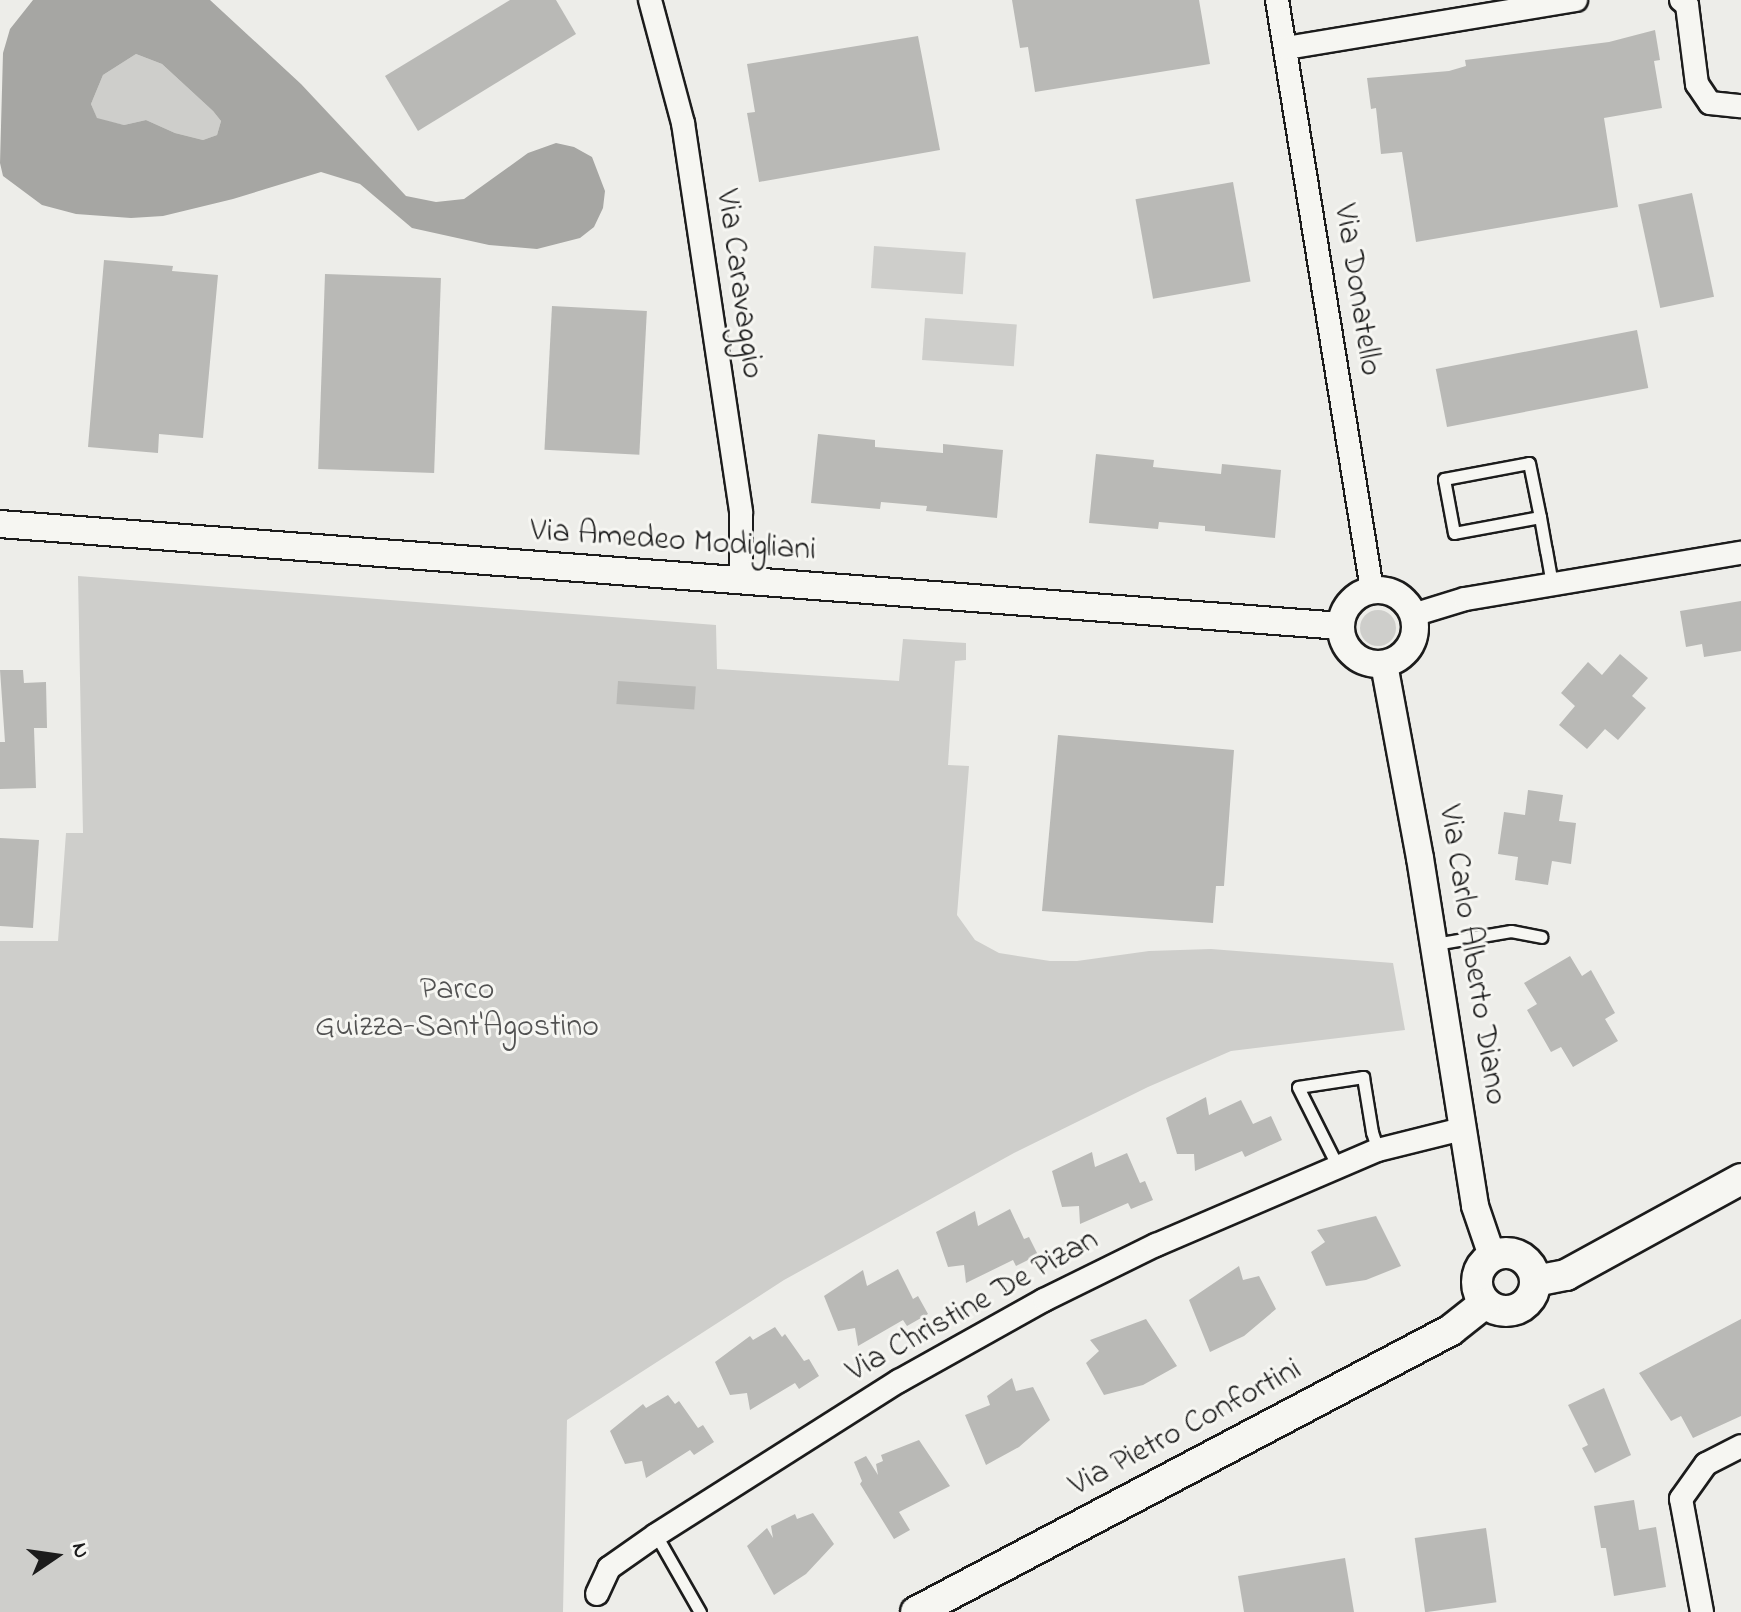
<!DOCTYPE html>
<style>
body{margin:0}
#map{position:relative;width:1741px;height:1612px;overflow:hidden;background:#edede9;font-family:"Indie Flower",sans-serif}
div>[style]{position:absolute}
.green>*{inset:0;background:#cececb;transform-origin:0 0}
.round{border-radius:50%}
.water>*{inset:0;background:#a6a6a3}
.building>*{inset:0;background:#b9b9b6;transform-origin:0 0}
.roads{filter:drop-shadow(2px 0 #1c1c1c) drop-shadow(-2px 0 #1c1c1c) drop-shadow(0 2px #1c1c1c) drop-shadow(0 -2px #1c1c1c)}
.service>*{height:11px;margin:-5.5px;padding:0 5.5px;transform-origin:5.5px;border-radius:5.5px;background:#f6f6f2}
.minor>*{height:22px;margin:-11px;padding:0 11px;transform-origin:11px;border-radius:11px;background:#f6f6f2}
.tertiary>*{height:26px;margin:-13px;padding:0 13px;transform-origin:13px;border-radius:13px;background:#f6f6f2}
.tertiary>.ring{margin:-13px;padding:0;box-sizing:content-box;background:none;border:26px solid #f6f6f2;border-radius:50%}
.secondary>*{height:30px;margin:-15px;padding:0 15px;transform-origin:15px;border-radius:15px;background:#f6f6f2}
.secondary>.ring{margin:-15px;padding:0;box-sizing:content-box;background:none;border:30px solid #f6f6f2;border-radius:50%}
span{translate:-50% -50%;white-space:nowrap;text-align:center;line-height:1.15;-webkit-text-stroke:6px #f6f6f2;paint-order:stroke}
.street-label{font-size:32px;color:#1c1c1c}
.park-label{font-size:32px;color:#515151}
.north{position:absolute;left:16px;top:1516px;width:80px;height:80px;-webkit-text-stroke:6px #f6f6f2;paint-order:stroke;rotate:77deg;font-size:22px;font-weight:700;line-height:32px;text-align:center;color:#1c1c1c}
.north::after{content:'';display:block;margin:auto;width:28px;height:36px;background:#1c1c1c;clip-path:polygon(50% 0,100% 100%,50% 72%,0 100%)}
</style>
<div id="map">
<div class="green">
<i style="clip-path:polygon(136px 54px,162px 64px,213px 111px,221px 121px,217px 135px,203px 140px,175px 133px,146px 120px,124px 125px,97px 119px,91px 104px,103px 75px)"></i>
<i style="left:874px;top:246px;width:92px;height:42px;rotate:4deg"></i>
<i style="left:925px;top:318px;width:92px;height:42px;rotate:4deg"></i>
<i style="clip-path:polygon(78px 576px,716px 625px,717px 669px,899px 681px,903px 639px,966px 643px,966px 660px,955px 661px,948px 765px,969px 766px,957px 915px,975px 940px,999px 953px,1050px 961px,1077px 961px,1149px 951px,1211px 949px,1393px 963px,1405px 1030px,1231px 1051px,1148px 1087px,1014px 1153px,784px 1280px,567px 1420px,563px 1612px,0 1612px,0 941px,58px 941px,66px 833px,83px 833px)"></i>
<i class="round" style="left:1360px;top:610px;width:36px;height:36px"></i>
</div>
<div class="water">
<i style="clip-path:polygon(evenodd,33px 0,210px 0,301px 84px,406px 196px,436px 202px,464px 199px,528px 153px,556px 143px,574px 147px,592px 157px,605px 191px,603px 208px,594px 227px,580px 238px,537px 249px,489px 245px,412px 228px,360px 184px,321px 172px,233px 199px,163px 216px,131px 218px,76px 214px,42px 205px,3px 176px,0 163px,3px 53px,10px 29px,33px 0,136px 54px,162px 64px,213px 111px,221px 121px,217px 135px,203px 140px,175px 133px,146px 120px,124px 125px,97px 118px,91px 104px,103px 75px,136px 54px)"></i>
</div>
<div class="building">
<i style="clip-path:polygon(510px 0,556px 0,576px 34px,418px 131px,385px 76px)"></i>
<i style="clip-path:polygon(1012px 0,1199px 0,1210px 64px,1035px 92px,1028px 47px,1020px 48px)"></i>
<i style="clip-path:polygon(1655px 30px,1660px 60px,1654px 61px,1662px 108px,1604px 118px,1618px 207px,1416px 242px,1402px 152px,1381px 154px,1376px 108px,1371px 109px,1367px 78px,1449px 71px,1466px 66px,1465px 60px,1609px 42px)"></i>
<i style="clip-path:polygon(918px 36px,940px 150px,759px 182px,747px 113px,755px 112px,747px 64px)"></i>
<i style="left:1233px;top:182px;width:101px;height:99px;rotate:80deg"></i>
<i style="left:1692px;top:193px;width:106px;height:55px;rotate:78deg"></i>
<i style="clip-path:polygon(104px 260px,173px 266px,172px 271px,218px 275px,203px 438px,159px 434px,158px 453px,88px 447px)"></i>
<i style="left:325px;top:274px;width:116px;height:195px;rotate:2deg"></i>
<i style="left:552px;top:306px;width:95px;height:144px;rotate:3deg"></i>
<i style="left:1637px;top:330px;width:59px;height:205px;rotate:79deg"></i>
<i style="clip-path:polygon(818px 434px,875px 440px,875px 447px,943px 453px,943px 444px,1003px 450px,997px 518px,926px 511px,927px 506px,881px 502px,880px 509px,811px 503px)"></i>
<i style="clip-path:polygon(1096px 454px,1154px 460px,1153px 467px,1221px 474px,1222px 464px,1281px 470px,1275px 538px,1205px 531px,1205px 526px,1159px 522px,1158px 529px,1089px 523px)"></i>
<i style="clip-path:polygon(1741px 601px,1741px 651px,1704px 657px,1702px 644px,1686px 647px,1680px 611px)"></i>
<i style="clip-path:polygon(1620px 654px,1648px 678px,1632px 696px,1646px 708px,1618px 740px,1605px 729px,1587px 749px,1559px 725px,1575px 706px,1561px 693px,1588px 662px,1602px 675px)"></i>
<i style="clip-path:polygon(0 670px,23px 670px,24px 683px,46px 682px,47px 728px,34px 728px,36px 788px,0 789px,0 742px,5px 742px)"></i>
<i style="left:618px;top:681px;width:78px;height:23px;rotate:4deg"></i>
<i style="clip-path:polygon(1058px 735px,1234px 750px,1224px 886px,1216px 886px,1213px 923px,1042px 911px)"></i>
<i style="clip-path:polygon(1528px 790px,1563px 795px,1559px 821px,1576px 823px,1571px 864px,1552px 861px,1548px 885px,1515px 880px,1518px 857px,1498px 854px,1504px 812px,1525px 815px)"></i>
<i style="clip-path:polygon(0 838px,39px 840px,33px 928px,0 926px)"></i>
<i style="clip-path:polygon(1570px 956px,1582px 976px,1591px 970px,1615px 1013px,1605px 1019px,1618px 1041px,1573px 1067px,1561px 1047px,1551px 1052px,1527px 1010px,1537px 1004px,1524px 983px)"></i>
<i style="clip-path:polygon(1206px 1097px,1209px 1115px,1241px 1100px,1253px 1124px,1271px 1116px,1282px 1140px,1245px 1157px,1242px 1151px,1195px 1171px,1194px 1154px,1177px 1154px,1166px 1118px)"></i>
<i style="clip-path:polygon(1092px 1152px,1095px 1167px,1127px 1153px,1140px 1183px,1145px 1181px,1153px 1200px,1131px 1209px,1128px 1203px,1080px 1224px,1079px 1206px,1062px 1207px,1052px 1171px)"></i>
<i style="clip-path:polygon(1010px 1209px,1024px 1239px,1029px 1237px,1038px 1255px,1016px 1266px,1013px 1260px,966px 1283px,964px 1265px,948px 1267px,936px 1232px,975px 1211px,978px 1226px)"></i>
<i style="clip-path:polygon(1376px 1216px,1401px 1266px,1366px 1280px,1326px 1286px,1311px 1252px,1325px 1242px,1317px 1230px)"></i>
<i style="clip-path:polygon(1239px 1266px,1243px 1280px,1259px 1276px,1276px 1309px,1244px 1336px,1210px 1352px,1189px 1300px)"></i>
<i style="clip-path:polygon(898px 1269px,913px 1299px,918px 1296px,928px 1314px,907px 1326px,903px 1320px,858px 1346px,855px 1328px,838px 1331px,824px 1296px,863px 1270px,867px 1286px)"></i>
<i style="clip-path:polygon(1146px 1319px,1177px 1366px,1143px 1385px,1104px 1395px,1086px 1363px,1099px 1351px,1090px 1340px)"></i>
<i style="clip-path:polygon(1741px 1319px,1741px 1416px,1693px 1438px,1681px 1416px,1671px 1421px,1639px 1373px)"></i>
<i style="clip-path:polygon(775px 1327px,782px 1337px,785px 1334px,804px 1361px,809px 1359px,819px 1376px,799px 1389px,795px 1383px,750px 1410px,747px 1393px,730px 1395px,715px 1362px,750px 1336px,753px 1340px)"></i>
<i style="clip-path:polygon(1012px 1378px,1016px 1391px,1033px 1387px,1050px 1420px,1019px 1447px,986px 1465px,965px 1415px,990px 1405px,987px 1396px)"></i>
<i style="clip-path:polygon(1604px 1388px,1631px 1455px,1595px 1473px,1582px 1448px,1588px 1445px,1568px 1405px)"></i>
<i style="clip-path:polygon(668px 1395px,675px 1404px,679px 1401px,698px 1428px,703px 1425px,714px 1442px,694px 1455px,690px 1450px,646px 1478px,642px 1461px,625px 1464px,610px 1431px,643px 1404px,646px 1408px)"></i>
<i style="clip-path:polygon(919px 1440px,950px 1486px,899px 1512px,910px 1530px,894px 1539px,860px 1484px,862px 1481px,854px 1462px,866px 1456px,878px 1475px,876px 1464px,883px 1461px,881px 1455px)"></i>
<i style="clip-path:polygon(1634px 1500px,1639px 1530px,1656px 1527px,1666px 1587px,1614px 1596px,1606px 1548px,1601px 1548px,1594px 1506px)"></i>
<i style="clip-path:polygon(813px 1513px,834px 1544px,806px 1574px,774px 1595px,747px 1546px,767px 1528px,773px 1538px,771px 1526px,795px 1514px,797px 1519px)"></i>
<i style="left:1486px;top:1528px;width:75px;height:72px;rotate:82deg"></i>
<i style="clip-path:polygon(1345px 1558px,1354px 1612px,1244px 1612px,1238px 1576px)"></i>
</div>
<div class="roads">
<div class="service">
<i style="left:1540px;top:517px;width:87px;rotate:169.5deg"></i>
<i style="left:1454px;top:533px;width:55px;rotate:-100.5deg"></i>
<i style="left:1444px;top:479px;width:86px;rotate:-10.7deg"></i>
<i style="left:1529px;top:463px;width:55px;rotate:78.5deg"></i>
<i style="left:1540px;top:517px;width:34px;rotate:80deg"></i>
<i style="left:1546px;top:550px;width:36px;rotate:80deg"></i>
<i style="left:1435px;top:944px;width:77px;rotate:-9.7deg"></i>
<i style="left:1511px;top:931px;width:31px;rotate:11deg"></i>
<i style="left:1338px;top:1167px;width:89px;rotate:-116.6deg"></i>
<i style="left:1298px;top:1087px;width:66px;rotate:-8.7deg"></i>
<i style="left:1363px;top:1077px;width:56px;rotate:80.7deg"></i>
<i style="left:1372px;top:1132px;width:19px;rotate:72deg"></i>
<i style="left:656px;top:1535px;width:89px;rotate:60.3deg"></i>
</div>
<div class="minor">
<i style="left:650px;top:0;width:127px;rotate:75deg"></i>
<i style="left:683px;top:123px;width:394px;rotate:81.5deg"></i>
<i style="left:741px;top:513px;width:68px;rotate:90deg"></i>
<i style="left:1277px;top:0;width:598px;rotate:80.85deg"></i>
<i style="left:1681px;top:0;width:8px;rotate:40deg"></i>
<i style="left:1687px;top:5px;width:80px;rotate:82.8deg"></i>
<i style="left:1697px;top:84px;width:23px;rotate:56deg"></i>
<i style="left:1710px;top:103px;width:31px;rotate:6deg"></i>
<i style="left:1286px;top:48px;width:294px;rotate:-9.4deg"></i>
<i style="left:1413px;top:615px;width:54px;rotate:-17.1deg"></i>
<i style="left:1465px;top:599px;width:280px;rotate:-9.5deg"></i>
<i style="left:597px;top:1594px;width:29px;rotate:-65deg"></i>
<i style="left:609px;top:1568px;width:57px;rotate:-35.1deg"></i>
<i style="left:656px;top:1535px;width:288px;rotate:-32.4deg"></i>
<i style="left:899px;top:1381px;width:166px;rotate:-29.2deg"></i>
<i style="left:1044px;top:1300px;width:125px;rotate:-26.2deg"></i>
<i style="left:1156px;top:1245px;width:241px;rotate:-23.2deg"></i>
<i style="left:1378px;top:1150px;width:87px;rotate:-14deg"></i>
<i style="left:1702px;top:1612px;width:115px;rotate:-100.5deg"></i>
<i style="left:1681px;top:1499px;width:43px;rotate:-54.5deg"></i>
<i style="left:1706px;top:1464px;width:39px;rotate:-27deg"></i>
</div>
<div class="tertiary">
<i style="left:0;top:524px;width:1345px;rotate:4.35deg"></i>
<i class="ring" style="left:1341px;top:590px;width:48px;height:48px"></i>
<i style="left:1384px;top:664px;width:197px;rotate:79.5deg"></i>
<i style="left:1420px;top:858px;width:352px;rotate:81deg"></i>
<i style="left:1475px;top:1206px;width:53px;rotate:71.2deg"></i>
</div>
<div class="secondary">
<i class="ring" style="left:1477px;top:1253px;width:28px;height:28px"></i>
<i style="left:1535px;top:1281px;width:32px;rotate:-11deg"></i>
<i style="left:1566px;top:1275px;width:200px;rotate:-28.7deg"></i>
<i style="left:916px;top:1612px;width:605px;rotate:-27.79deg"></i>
<i style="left:1451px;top:1330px;width:43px;rotate:-38.5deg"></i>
</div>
</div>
<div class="street-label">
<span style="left:738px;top:284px;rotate:82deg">Via Caravaggio</span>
<span style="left:1356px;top:290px;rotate:81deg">Via Donatello</span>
<span style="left:673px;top:542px;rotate:4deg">Via Amedeo Modigliani</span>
<span style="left:1471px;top:955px;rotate:81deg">Via Carlo Alberto Diano</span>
<span style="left:973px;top:1307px;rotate:-29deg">Via Christine De Pizan</span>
<span style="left:1186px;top:1429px;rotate:-28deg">Via Pietro Confortini</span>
</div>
<div class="park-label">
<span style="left:457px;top:1010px">Parco<br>Guizza-Sant'Agostino</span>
</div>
<div class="north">N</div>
</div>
